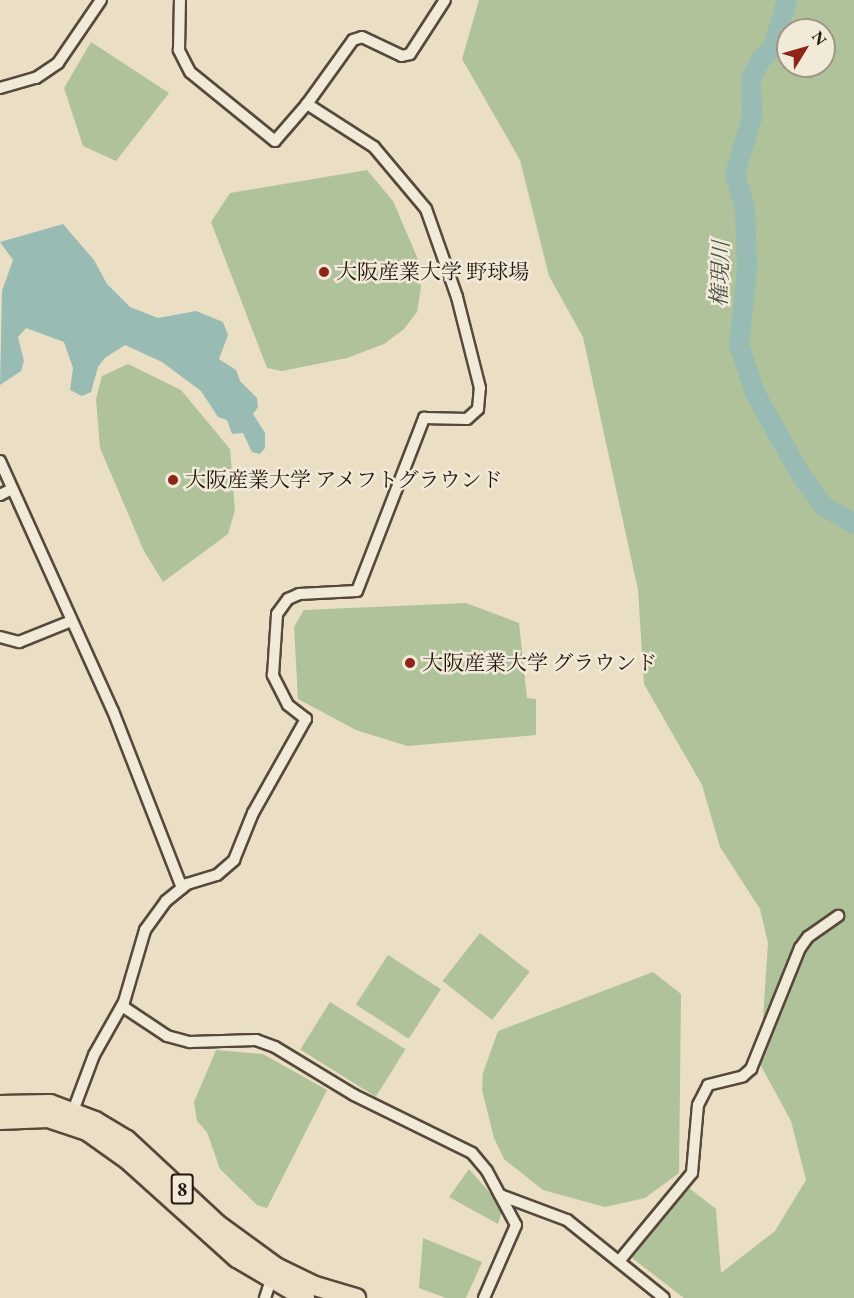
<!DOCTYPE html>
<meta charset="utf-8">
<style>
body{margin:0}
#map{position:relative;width:854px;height:1298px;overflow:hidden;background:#eadec4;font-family:"EB Garamond","Noto Serif JP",serif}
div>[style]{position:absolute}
.green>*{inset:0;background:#b0c299;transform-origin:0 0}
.water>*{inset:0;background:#98bcb3}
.river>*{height:20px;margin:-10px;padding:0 10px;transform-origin:10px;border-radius:10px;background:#98bcb3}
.roads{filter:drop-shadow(2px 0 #56493b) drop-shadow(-2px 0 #56493b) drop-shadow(0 2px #56493b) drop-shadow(0 -2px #56493b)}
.street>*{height:10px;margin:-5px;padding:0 5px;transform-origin:5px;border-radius:5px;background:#f1ead9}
.primary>*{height:18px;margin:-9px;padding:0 9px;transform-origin:9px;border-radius:9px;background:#eadec4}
.dots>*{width:16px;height:16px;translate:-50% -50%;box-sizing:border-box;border:3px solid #f1ead9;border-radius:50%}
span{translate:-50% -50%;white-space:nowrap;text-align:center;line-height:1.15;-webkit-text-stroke:5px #f1ead9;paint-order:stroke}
.shield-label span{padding:2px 4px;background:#f1ead9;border:2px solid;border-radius:4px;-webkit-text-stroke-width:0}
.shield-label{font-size:20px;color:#25170d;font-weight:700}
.poi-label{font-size:21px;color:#25170d}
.left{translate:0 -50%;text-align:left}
.water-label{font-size:22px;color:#4d5147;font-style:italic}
.north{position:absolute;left:776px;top:18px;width:60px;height:60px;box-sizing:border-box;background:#f1ead9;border:2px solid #9f9687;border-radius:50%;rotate:53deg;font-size:16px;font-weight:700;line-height:24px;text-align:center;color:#25170d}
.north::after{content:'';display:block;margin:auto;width:21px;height:27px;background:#8f2418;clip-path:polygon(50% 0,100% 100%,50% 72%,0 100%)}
</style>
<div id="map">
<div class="green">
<i style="clip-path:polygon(evenodd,479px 0,854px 0,854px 1298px,684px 1298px,632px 1258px,689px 1188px,716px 1209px,721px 1273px,775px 1231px,806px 1180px,791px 1121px,760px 1064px,768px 943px,760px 909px,720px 847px,702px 785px,644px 684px,638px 590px,583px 337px,549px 276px,520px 160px,462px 59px,479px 0,788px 30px,824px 30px,824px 66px,788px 66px,788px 30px)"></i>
<i style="clip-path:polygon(91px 42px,169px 93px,116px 161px,83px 146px,64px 88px)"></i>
<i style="clip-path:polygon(367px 170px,393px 201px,417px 257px,421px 287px,417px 312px,404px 329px,384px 344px,347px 358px,282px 371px,267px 368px,211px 222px,230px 193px)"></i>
<i style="clip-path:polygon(128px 364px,181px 390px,230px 449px,235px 510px,228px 534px,163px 582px,144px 551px,100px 448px,96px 399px,102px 376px)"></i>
<i style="clip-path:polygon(466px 603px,519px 623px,527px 698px,536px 699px,536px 735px,407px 746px,356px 730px,298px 699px,294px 627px,304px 610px)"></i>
<i style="left:480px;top:933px;width:63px;height:61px;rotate:38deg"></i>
<i style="left:388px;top:955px;width:63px;height:59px;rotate:33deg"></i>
<i style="clip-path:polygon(653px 972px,681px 994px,679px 1173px,645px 1198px,605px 1207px,543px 1190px,504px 1159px,494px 1138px,482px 1090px,483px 1073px,498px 1031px)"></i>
<i style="left:330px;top:1002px;width:89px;height:56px;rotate:32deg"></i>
<i style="clip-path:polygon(216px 1050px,263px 1054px,327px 1090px,267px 1208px,257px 1205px,220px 1169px,207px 1132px,197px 1121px,194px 1102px)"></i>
<i style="clip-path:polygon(469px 1169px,503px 1208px,498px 1224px,449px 1197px)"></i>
<i style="clip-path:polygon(423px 1238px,482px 1262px,466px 1298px,446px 1298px,419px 1288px)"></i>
</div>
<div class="water">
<i style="clip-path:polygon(63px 224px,94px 260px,107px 284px,130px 307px,158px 318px,196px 311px,223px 322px,228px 335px,219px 359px,236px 370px,240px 381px,257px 398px,258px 407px,253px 414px,265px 433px,265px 448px,260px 454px,252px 452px,243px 433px,232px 434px,227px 420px,218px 417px,201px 391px,162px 362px,125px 345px,105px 358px,98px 367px,91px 392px,82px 396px,70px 390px,73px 368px,64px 342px,26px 328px,18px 337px,24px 361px,21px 371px,0 385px,2px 291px,13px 260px,0 242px)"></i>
</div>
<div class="river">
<i style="left:787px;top:0;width:50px;rotate:106.3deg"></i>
<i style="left:773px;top:48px;width:16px;rotate:137deg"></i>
<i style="left:761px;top:59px;width:22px;rotate:117deg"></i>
<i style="left:751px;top:79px;width:38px;rotate:88deg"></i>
<i style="left:752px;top:117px;width:59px;rotate:106.6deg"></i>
<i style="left:735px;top:174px;width:35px;rotate:74deg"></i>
<i style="left:745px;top:208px;width:61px;rotate:88.1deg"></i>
<i style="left:747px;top:269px;width:76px;rotate:96deg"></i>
<i style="left:739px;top:345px;width:53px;rotate:71.2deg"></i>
<i style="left:756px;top:395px;width:94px;rotate:60.7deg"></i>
<i style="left:802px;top:477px;width:38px;rotate:53deg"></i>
<i style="left:825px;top:507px;width:34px;rotate:30deg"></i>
</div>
<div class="roads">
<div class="street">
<i style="left:0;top:88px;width:37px;rotate:-16deg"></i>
<i style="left:36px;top:78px;width:27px;rotate:-34deg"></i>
<i style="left:58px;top:63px;width:76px;rotate:-55.7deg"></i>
<i style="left:307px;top:104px;width:79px;rotate:-54.3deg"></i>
<i style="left:353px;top:40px;width:9px;rotate:-18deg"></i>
<i style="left:362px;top:37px;width:44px;rotate:25.4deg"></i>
<i style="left:402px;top:56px;width:8px;rotate:-14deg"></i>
<i style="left:410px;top:54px;width:64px;rotate:-57.1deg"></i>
<i style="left:0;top:461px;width:274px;rotate:65.7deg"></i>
<i style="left:113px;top:711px;width:190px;rotate:68.7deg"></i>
<i style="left:0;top:495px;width:13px;rotate:-27deg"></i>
<i style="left:0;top:637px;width:20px;rotate:15deg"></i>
<i style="left:19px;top:642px;width:56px;rotate:-22deg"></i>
<i style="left:122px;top:1006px;width:54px;rotate:33.7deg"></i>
<i style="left:167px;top:1036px;width:24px;rotate:15deg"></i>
<i style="left:190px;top:1042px;width:66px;rotate:-1.7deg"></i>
<i style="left:256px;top:1040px;width:20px;rotate:20deg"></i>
<i style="left:275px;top:1047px;width:92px;rotate:31.3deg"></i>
<i style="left:354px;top:1095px;width:131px;rotate:26.2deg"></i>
<i style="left:472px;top:1153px;width:23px;rotate:50deg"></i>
<i style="left:487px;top:1171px;width:61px;rotate:61.8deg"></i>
<i style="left:516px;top:1225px;width:80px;rotate:113.7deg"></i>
<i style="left:73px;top:1111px;width:60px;rotate:-69.4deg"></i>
<i style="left:94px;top:1055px;width:61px;rotate:-60.5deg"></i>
<i style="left:124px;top:1002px;width:75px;rotate:-73.7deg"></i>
<i style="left:145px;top:930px;width:36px;rotate:-54deg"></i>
<i style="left:166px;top:901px;width:27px;rotate:-39deg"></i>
<i style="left:187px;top:884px;width:31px;rotate:-17deg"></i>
<i style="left:217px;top:875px;width:23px;rotate:-41deg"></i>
<i style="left:234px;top:860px;width:51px;rotate:-68deg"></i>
<i style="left:253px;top:813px;width:108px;rotate:-60.6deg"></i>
<i style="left:306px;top:719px;width:23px;rotate:-142deg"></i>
<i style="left:288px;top:705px;width:34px;rotate:-117deg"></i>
<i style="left:273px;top:675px;width:61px;rotate:-86.2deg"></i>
<i style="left:277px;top:614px;width:19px;rotate:-54deg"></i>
<i style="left:288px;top:599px;width:12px;rotate:-24deg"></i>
<i style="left:299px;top:594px;width:58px;rotate:-3deg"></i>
<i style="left:357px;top:591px;width:186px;rotate:-68.8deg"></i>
<i style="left:424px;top:418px;width:43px;rotate:1.3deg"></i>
<i style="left:467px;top:419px;width:15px;rotate:-42deg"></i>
<i style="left:478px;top:409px;width:21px;rotate:-85deg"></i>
<i style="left:480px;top:388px;width:94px;rotate:-104.2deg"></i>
<i style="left:457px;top:297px;width:93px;rotate:-109.4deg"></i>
<i style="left:426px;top:209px;width:81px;rotate:-130deg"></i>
<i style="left:374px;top:147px;width:80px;rotate:-147.3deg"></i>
<i style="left:307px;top:104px;width:49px;rotate:130.9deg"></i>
<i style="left:275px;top:141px;width:109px;rotate:-140.9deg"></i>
<i style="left:190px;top:72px;width:25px;rotate:-117deg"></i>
<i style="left:179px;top:50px;width:50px;rotate:-88.9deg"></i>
<i style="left:500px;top:1195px;width:72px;rotate:20.5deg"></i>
<i style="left:567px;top:1220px;width:124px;rotate:38.8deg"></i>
<i style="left:620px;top:1260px;width:113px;rotate:-50.4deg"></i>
<i style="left:692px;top:1173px;width:68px;rotate:-85deg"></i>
<i style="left:698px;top:1105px;width:22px;rotate:-63deg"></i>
<i style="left:708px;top:1085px;width:36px;rotate:-14deg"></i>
<i style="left:743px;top:1076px;width:11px;rotate:-41deg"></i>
<i style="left:751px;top:1069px;width:131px;rotate:-68deg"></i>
<i style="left:800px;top:948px;width:14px;rotate:-54deg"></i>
<i style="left:808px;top:937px;width:37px;rotate:-35deg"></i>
<i style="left:265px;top:1298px;width:19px;rotate:-72deg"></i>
</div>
<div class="primary">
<i style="left:0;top:1105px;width:50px;rotate:-1.1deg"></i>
<i style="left:50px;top:1104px;width:48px;rotate:20.7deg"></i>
<i style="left:95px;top:1121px;width:37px;rotate:31deg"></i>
<i style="left:127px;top:1140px;width:123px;rotate:43deg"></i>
<i style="left:217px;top:1224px;width:73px;rotate:36.1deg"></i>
<i style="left:276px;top:1267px;width:43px;rotate:26deg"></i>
<i style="left:315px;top:1286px;width:43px;rotate:16.3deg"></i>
<i style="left:0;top:1120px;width:48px;rotate:-2.4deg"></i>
<i style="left:48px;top:1118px;width:41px;rotate:18.4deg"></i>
<i style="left:87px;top:1131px;width:50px;rotate:35.3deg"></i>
<i style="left:128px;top:1160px;width:147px;rotate:42deg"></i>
<i style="left:237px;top:1258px;width:79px;rotate:30.5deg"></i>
</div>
</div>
<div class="dots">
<i style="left:324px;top:272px;background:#8f2418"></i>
<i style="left:173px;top:480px;background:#8f2418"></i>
<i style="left:410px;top:663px;background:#8f2418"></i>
</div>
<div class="shield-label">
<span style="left:182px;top:1189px">8</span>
</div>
<div class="poi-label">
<span class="left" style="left:336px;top:272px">大阪産業大学 野球場</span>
<span class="left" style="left:185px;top:480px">大阪産業大学 アメフトグラウンド</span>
<span class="left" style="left:422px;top:663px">大阪産業大学 グラウンド</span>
</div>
<div class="water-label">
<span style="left:720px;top:274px;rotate:-88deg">権現川</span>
</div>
<div class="north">N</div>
</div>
